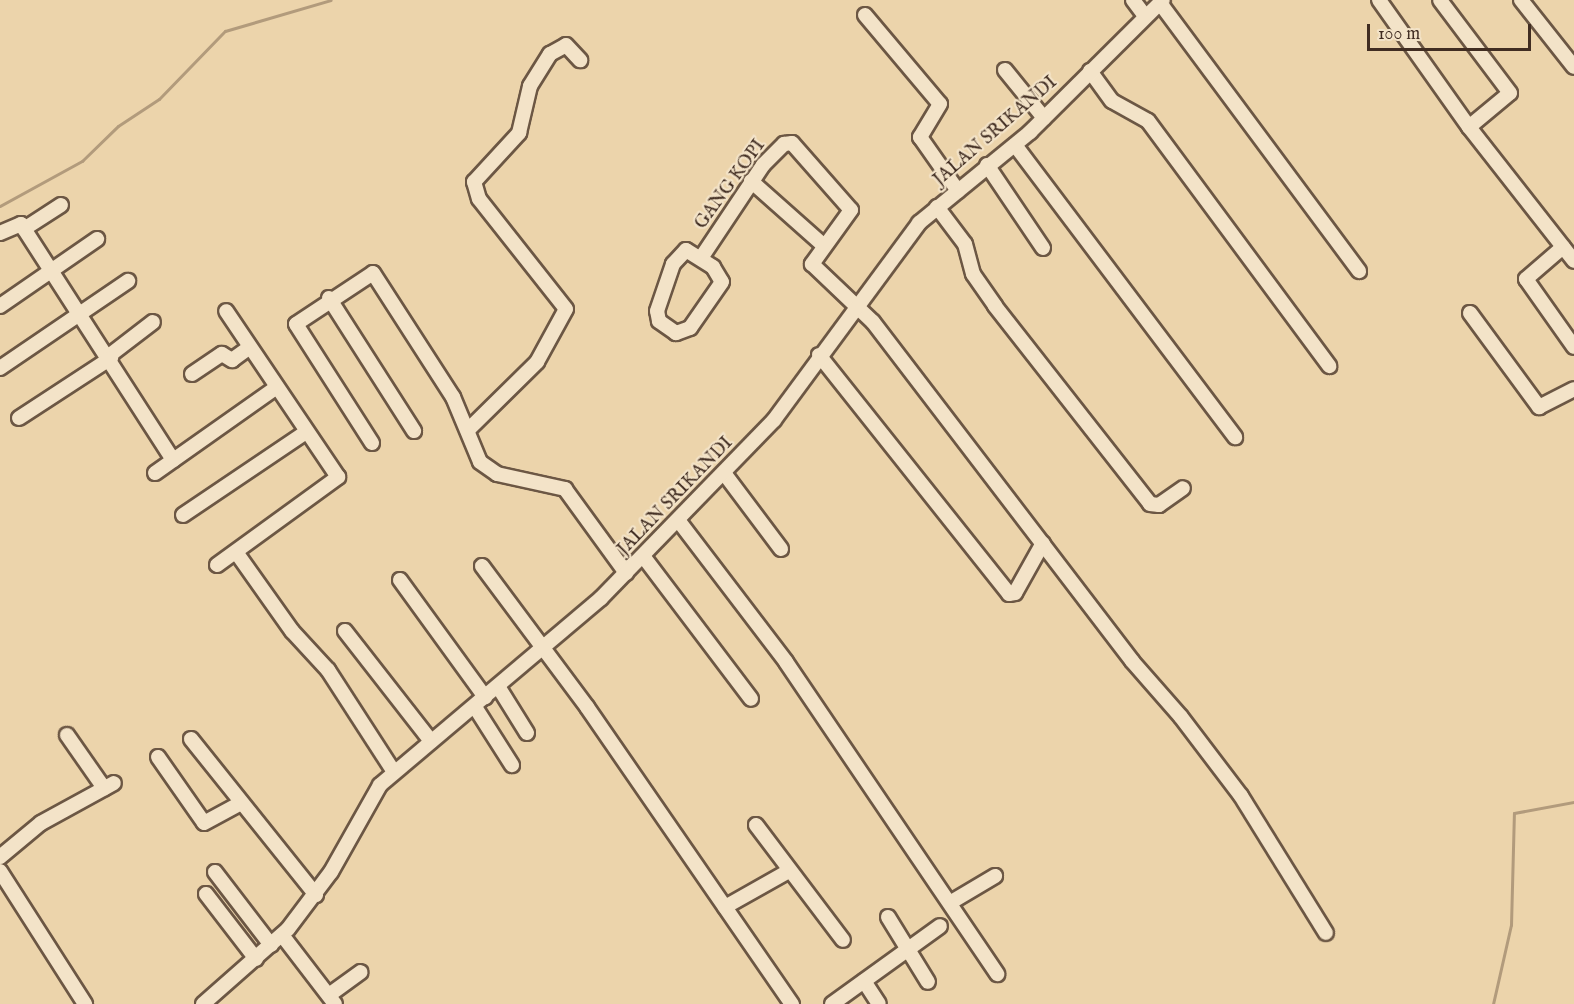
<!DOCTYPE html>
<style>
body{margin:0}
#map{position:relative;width:1574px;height:1004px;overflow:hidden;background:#ecd4ab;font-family:"IM FELL English",serif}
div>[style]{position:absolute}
.stream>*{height:3px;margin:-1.5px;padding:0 1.5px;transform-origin:1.5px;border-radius:1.5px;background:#b29b7c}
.roads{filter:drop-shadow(2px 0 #6c5744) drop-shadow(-2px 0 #6c5744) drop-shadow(0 2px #6c5744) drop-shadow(0 -2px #6c5744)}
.minor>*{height:14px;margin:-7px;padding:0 7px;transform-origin:7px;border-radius:7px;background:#f3e3c8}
span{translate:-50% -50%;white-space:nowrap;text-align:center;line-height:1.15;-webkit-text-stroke:4.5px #f3e3c8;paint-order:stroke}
.street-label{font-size:18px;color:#412d22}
.scale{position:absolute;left:1367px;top:24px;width:164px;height:27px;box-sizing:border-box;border:3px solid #412d22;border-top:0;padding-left:8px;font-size:18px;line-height:21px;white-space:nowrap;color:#412d22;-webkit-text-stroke:4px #f3e3c8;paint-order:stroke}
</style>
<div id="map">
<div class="stream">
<i style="left:0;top:206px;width:94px;rotate:-28.8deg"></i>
<i style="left:82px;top:161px;width:50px;rotate:-44.2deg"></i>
<i style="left:118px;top:126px;width:49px;rotate:-33.4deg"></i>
<i style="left:159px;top:99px;width:95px;rotate:-45.9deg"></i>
<i style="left:225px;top:31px;width:110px;rotate:-16.3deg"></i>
<i style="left:1493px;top:1004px;width:81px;rotate:-77.2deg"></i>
<i style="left:1511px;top:925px;width:112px;rotate:-88.5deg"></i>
<i style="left:1514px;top:813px;width:61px;rotate:-10.4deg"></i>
</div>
<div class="roads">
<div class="minor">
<i style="left:1133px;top:0;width:20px;rotate:53deg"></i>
<i style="left:1379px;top:0;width:156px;rotate:54.7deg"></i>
<i style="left:1469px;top:127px;width:53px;rotate:-39.7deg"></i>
<i style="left:1510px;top:93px;width:116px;rotate:-127deg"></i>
<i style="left:1521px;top:0;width:85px;rotate:51.7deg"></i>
<i style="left:1160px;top:3px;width:334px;rotate:53.4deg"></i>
<i style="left:865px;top:15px;width:116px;rotate:49.9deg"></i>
<i style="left:940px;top:104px;width:39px;rotate:121deg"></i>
<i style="left:920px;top:137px;width:66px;rotate:54.9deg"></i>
<i style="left:1005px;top:70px;width:62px;rotate:50.9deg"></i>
<i style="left:1090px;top:71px;width:37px;rotate:54deg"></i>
<i style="left:1112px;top:101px;width:41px;rotate:29.1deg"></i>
<i style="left:1148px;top:121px;width:305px;rotate:53.5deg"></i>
<i style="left:1469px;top:127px;width:170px;rotate:51.9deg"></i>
<i style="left:1015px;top:145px;width:366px;rotate:53deg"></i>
<i style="left:987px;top:165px;width:100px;rotate:56deg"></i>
<i style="left:751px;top:181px;width:96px;rotate:41.6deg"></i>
<i style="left:937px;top:207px;width:46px;rotate:52.9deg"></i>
<i style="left:965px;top:244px;width:31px;rotate:75deg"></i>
<i style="left:973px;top:274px;width:39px;rotate:55deg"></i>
<i style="left:995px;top:306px;width:251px;rotate:51.9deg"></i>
<i style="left:1150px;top:504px;width:9px;rotate:6deg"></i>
<i style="left:1159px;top:505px;width:29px;rotate:-35deg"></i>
<i style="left:24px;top:229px;width:44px;rotate:-33deg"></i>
<i style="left:0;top:233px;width:23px;rotate:-23deg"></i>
<i style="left:21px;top:224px;width:281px;rotate:57.2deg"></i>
<i style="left:1563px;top:247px;width:49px;rotate:139.1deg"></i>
<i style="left:1526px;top:279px;width:83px;rotate:54.8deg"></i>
<i style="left:686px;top:250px;width:32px;rotate:32deg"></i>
<i style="left:713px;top:267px;width:17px;rotate:59deg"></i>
<i style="left:722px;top:282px;width:56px;rotate:124.8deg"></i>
<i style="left:690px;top:328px;width:15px;rotate:160deg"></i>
<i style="left:676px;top:333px;width:21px;rotate:-145deg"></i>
<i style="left:659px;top:321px;width:10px;rotate:-101deg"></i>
<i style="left:657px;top:311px;width:50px;rotate:-71.2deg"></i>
<i style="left:673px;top:264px;width:19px;rotate:-47deg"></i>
<i style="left:701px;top:258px;width:112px;rotate:-56.3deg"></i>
<i style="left:763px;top:165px;width:30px;rotate:-45deg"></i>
<i style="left:784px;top:144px;width:8px;rotate:-7deg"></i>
<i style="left:792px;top:143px;width:89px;rotate:48.6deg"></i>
<i style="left:851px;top:210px;width:67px;rotate:125.8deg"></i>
<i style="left:812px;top:264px;width:84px;rotate:43.6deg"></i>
<i style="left:873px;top:322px;width:427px;rotate:52.6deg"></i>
<i style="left:1132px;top:661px;width:74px;rotate:48.8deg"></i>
<i style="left:1181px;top:717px;width:99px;rotate:52.8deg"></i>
<i style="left:1241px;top:796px;width:161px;rotate:58.2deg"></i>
<i style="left:329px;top:298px;width:158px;rotate:57.4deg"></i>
<i style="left:0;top:306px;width:118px;rotate:-34.6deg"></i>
<i style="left:1470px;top:313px;width:117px;rotate:53.7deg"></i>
<i style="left:1539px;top:407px;width:39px;rotate:-27deg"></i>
<i style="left:110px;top:355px;width:54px;rotate:-37.5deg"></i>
<i style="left:819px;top:355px;width:305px;rotate:51.5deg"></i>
<i style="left:1009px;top:594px;width:6px;rotate:-9deg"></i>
<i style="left:1015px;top:593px;width:57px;rotate:-60.8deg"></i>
<i style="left:0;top:368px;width:155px;rotate:-34.2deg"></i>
<i style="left:192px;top:374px;width:36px;rotate:-34deg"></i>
<i style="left:222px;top:354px;width:12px;rotate:31deg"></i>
<i style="left:232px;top:360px;width:22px;rotate:-36deg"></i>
<i style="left:19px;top:418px;width:110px;rotate:-33.1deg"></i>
<i style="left:468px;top:430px;width:97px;rotate:-44.6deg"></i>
<i style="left:537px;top:362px;width:60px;rotate:-61.3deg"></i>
<i style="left:566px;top:309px;width:140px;rotate:-128.3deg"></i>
<i style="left:479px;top:199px;width:18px;rotate:-106deg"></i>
<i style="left:474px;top:182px;width:67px;rotate:-47.4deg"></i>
<i style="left:519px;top:133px;width:48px;rotate:-76.8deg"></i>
<i style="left:530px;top:86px;width:38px;rotate:-58deg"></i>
<i style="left:550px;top:54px;width:18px;rotate:-29deg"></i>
<i style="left:566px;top:45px;width:21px;rotate:47deg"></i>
<i style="left:372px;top:443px;width:141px;rotate:-122.6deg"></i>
<i style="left:296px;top:324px;width:92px;rotate:-33.5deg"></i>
<i style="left:373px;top:273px;width:148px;rotate:57.2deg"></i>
<i style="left:453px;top:397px;width:70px;rotate:67.4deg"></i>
<i style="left:480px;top:462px;width:21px;rotate:35deg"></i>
<i style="left:497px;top:474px;width:70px;rotate:12.4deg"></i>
<i style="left:565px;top:489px;width:104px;rotate:54deg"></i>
<i style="left:155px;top:473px;width:149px;rotate:-35.2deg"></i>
<i style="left:724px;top:473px;width:95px;rotate:53.1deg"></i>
<i style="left:183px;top:515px;width:148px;rotate:-34deg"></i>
<i style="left:678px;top:520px;width:178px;rotate:52.7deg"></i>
<i style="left:786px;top:662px;width:377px;rotate:55.9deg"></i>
<i style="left:236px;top:552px;width:97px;rotate:54.7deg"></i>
<i style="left:292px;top:631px;width:53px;rotate:47.3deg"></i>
<i style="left:328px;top:670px;width:121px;rotate:57.1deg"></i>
<i style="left:643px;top:556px;width:179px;rotate:52.9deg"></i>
<i style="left:217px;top:565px;width:150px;rotate:-36deg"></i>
<i style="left:338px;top:477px;width:200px;rotate:-124deg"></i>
<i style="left:482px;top:566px;width:176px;rotate:53.3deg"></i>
<i style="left:587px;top:707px;width:361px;rotate:55.4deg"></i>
<i style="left:400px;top:580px;width:145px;rotate:54deg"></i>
<i style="left:345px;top:631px;width:140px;rotate:52deg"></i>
<i style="left:499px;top:688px;width:53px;rotate:58.1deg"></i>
<i style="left:475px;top:707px;width:69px;rotate:57.5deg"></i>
<i style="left:67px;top:735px;width:65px;rotate:55.1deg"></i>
<i style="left:191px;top:739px;width:200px;rotate:51.3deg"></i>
<i style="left:158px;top:757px;width:80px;rotate:55.1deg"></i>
<i style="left:204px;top:823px;width:42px;rotate:-28.4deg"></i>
<i style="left:756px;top:825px;width:144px;rotate:52.9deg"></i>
<i style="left:0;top:857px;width:53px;rotate:-39.7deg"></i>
<i style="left:41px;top:823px;width:83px;rotate:-28.7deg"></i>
<i style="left:0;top:871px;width:158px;rotate:57.4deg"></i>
<i style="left:215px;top:872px;width:92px;rotate:52.5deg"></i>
<i style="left:206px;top:894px;width:82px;rotate:52.4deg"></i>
<i style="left:953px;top:901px;width:49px;rotate:-30.8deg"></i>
<i style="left:725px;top:907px;width:73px;rotate:-29.4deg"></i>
<i style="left:888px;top:917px;width:76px;rotate:58.4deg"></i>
<i style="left:282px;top:935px;width:87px;rotate:52.5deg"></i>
<i style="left:864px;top:981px;width:27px;rotate:57deg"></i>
<i style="left:329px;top:995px;width:39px;rotate:-36deg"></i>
<i style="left:203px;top:1004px;width:113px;rotate:-41.4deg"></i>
<i style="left:288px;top:929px;width:71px;rotate:-53deg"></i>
<i style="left:331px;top:872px;width:100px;rotate:-60.6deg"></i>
<i style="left:380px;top:785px;width:289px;rotate:-40.2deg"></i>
<i style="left:601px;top:598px;width:248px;rotate:-45.8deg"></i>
<i style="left:774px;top:420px;width:245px;rotate:-53.6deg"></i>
<i style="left:919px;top:223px;width:144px;rotate:-39.3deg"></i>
<i style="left:1030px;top:132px;width:187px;rotate:-44.8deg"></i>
<i style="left:832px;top:1004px;width:133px;rotate:-35.8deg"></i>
</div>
</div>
<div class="street-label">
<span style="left:996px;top:132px;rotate:-41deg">JALAN SRIKANDI</span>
<span style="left:731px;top:185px;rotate:-54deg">GANG KOPI</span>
<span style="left:676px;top:497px;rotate:-46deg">JALAN SRIKANDI</span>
</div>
<div class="scale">100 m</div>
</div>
